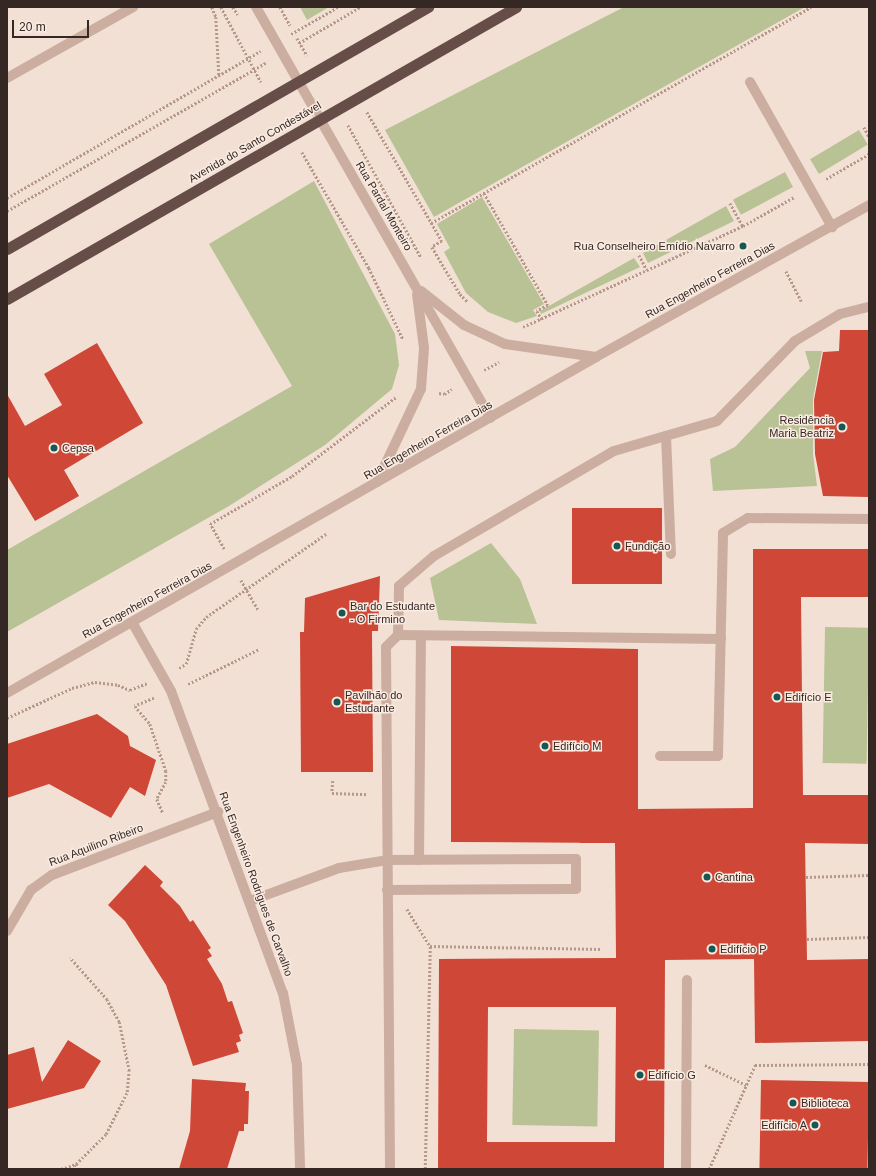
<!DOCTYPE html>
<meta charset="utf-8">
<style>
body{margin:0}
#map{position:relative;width:876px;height:1176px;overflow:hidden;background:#f2e0d5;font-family:Arial,sans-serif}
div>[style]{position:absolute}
.green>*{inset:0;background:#b8c294;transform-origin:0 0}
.building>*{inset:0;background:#cf4736;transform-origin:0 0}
.path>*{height:2.5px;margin-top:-1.25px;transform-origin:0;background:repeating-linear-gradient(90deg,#b6988a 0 2px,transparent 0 4px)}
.service>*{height:10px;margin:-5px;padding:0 5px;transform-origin:5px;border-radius:5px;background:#cbaea0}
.minor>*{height:10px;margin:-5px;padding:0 5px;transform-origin:5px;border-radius:5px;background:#cbaea0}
.tertiary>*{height:10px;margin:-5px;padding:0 5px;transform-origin:5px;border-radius:5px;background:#cbaea0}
.trunk>*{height:11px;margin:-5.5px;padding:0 5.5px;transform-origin:5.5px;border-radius:5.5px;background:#664d47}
.dots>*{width:11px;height:11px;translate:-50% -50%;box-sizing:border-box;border:2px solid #faebe1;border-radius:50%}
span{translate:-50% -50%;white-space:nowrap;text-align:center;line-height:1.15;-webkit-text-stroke:3px #faebe1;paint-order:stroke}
.street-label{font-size:11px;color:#342724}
.poi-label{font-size:11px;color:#342724}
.right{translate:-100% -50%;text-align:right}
.left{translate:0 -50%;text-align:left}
.frame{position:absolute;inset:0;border:8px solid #342724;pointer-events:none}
.scale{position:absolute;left:12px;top:20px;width:77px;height:18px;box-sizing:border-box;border:2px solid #342724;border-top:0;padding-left:5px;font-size:12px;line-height:14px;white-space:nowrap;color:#342724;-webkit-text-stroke:3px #faebe1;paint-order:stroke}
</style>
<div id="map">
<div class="green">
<i style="clip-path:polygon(300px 7px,329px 7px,307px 20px)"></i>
<i style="clip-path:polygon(624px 7px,805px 7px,434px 217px,385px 130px)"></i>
<i style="left:859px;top:130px;width:17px;height:57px;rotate:59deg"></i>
<i style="left:785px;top:172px;width:17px;height:59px;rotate:62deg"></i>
<i style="clip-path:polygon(314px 181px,395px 334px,399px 365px,392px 389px,325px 445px,229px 506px,7px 632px,7px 550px,292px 386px,209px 244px)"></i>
<i style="clip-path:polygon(482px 197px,544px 304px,533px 310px,537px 316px,516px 323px,488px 312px,466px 293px,444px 252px,450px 248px,437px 224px)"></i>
<i style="clip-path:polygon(726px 206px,734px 221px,648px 263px,643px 253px)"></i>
<i style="clip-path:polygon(634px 258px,640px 267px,541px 314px,540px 311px)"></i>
<i style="clip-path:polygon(805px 351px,822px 351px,813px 399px,813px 454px,817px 486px,713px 491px,710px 459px,735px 447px,810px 368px)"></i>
<i style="clip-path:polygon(491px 543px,520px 579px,537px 624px,439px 620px,430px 578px)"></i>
<i style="left:825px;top:627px;width:44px;height:136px;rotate:1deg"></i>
<i style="left:514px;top:1029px;width:85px;height:96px;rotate:1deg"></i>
</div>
<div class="building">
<i style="clip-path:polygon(840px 330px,869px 330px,868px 497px,823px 496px,815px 454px,814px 400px,823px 352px,839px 351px)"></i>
<i style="clip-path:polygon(97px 343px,143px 423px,64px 470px,79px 496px,35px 521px,7px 475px,7px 394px,25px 426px,62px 405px,44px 374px)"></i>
<i style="left:572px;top:508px;width:90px;height:76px"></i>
<i style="clip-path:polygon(evenodd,753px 549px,869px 549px,869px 597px,801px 597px,803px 795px,869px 795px,869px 844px,805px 843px,807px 960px,869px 959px,869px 1041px,755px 1043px,754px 959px,665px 960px,664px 1169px,438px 1169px,439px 959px,616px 958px,615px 843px,451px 842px,451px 646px,638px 649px,638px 809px,753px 808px,753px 549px,488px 1007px,616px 1007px,615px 1142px,487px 1142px,488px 1007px)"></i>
<i style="clip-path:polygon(380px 576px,378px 631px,372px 631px,373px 772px,301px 772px,300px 632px,304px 632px,305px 598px)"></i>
<i style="clip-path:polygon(97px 714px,128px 736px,130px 746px,156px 760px,145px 796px,130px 787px,111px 818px,49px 784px,7px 798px,7px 744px)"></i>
<i style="clip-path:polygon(145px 865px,163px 882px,160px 886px,180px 906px,190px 922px,193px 920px,211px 948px,208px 950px,212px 956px,207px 959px,222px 984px,228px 1002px,232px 1001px,243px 1033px,239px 1035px,241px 1041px,236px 1043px,239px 1052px,193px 1066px,166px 985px,125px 921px,108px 905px)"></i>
<i style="clip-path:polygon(68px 1040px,101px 1061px,84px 1088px,7px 1109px,7px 1055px,34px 1047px,42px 1082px)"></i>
<i style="clip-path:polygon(192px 1079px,246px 1083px,245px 1091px,249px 1091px,248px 1124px,244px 1124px,244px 1131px,239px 1131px,227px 1169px,179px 1169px,190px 1131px)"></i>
<i style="left:761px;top:1080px;width:108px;height:89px;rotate:1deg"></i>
</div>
<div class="path">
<i style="left:212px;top:7px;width:11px;rotate:68deg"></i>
<i style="left:216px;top:17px;width:58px;rotate:87deg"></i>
<i style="left:221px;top:7px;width:85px;rotate:61.9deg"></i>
<i style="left:233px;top:7px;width:9px;rotate:58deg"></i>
<i style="left:280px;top:7px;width:21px;rotate:61deg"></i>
<i style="left:291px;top:34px;width:54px;rotate:-29.9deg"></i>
<i style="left:297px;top:38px;width:20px;rotate:60deg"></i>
<i style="left:299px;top:43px;width:71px;rotate:-30.5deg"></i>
<i style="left:367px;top:112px;width:149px;rotate:59.8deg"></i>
<i style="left:442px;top:241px;width:12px;rotate:149deg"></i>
<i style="left:432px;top:247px;width:55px;rotate:59.2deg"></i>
<i style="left:460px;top:294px;width:11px;rotate:45deg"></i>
<i style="left:348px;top:125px;width:151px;rotate:61.1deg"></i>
<i style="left:864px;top:127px;width:11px;rotate:63deg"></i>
<i style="left:302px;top:152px;width:134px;rotate:60deg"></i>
<i style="left:369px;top:268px;width:79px;rotate:64.4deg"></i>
<i style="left:826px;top:179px;width:50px;rotate:-30.2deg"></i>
<i style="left:484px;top:193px;width:129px;rotate:60.3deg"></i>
<i style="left:548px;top:305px;width:13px;rotate:151deg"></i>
<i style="left:537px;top:311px;width:10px;rotate:61deg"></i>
<i style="left:7px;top:198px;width:293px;rotate:-30.1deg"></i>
<i style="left:730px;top:203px;width:26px;rotate:61deg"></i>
<i style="left:7px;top:211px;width:300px;rotate:-29.8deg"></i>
<i style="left:431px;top:223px;width:437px;rotate:-29.6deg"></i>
<i style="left:639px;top:255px;width:17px;rotate:62deg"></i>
<i style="left:786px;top:271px;width:34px;rotate:63deg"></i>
<i style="left:523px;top:327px;width:242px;rotate:-24.7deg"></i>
<i style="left:743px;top:226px;width:59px;rotate:-29.6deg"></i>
<i style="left:484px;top:370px;width:17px;rotate:-28deg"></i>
<i style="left:439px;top:393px;width:5px;rotate:11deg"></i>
<i style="left:444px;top:394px;width:9px;rotate:-32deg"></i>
<i style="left:224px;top:549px;width:29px;rotate:-119deg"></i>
<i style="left:210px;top:524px;width:95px;rotate:-30.3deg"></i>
<i style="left:292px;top:476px;width:131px;rotate:-37.2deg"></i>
<i style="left:241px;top:580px;width:34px;rotate:60deg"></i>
<i style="left:179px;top:668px;width:8px;rotate:-30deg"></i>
<i style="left:186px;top:664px;width:36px;rotate:-74deg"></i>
<i style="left:196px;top:629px;width:16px;rotate:-50deg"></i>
<i style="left:206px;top:617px;width:146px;rotate:-34.7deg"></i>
<i style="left:188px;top:684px;width:79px;rotate:-26.2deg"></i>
<i style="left:154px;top:698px;width:21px;rotate:157deg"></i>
<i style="left:135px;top:706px;width:23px;rotate:50deg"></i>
<i style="left:150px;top:724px;width:50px;rotate:71.2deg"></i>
<i style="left:166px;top:771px;width:11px;rotate:90deg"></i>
<i style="left:166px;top:782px;width:19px;rotate:118deg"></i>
<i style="left:157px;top:799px;width:15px;rotate:67deg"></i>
<i style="left:7px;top:718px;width:72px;rotate:-24.8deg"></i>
<i style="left:72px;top:688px;width:24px;rotate:-15deg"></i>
<i style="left:95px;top:682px;width:23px;rotate:7deg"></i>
<i style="left:118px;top:685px;width:13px;rotate:23deg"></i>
<i style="left:130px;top:690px;width:18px;rotate:-22deg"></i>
<i style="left:333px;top:781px;width:12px;rotate:95deg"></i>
<i style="left:332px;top:793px;width:36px;rotate:2deg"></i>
<i style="left:806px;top:877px;width:63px;rotate:-1.8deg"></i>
<i style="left:407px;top:909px;width:44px;rotate:58.1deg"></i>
<i style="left:807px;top:939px;width:62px;rotate:-1.8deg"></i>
<i style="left:705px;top:1065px;width:46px;rotate:26deg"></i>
<i style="left:76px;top:1164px;width:5px;rotate:68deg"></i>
<i style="left:61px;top:1169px;width:16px;rotate:-18deg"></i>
<i style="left:76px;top:1164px;width:42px;rotate:-45deg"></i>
<i style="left:106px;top:1134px;width:47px;rotate:-63.4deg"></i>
<i style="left:127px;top:1092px;width:21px;rotate:-85deg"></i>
<i style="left:129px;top:1071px;width:50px;rotate:-101.5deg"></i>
<i style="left:119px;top:1022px;width:25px;rotate:-119deg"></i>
<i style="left:107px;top:1000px;width:56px;rotate:-131.4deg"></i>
<i style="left:425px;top:1169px;width:223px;rotate:-88.7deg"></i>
<i style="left:430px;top:946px;width:172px;rotate:1deg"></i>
<i style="left:709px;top:1169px;width:114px;rotate:-66.1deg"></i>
<i style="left:755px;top:1065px;width:114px;rotate:-0.5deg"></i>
</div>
<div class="service">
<i style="left:750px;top:82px;width:167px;rotate:60.5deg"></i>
<i style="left:666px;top:436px;width:118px;rotate:87.6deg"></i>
<i style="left:398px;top:635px;width:323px;rotate:0.7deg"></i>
<i style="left:660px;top:756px;width:58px"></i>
<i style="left:718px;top:756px;width:223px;rotate:-88.7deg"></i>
<i style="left:723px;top:533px;width:29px;rotate:-31deg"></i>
<i style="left:748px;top:518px;width:121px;rotate:0.5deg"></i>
<i style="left:419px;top:860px;width:224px;rotate:-89.5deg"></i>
<i style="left:250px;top:901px;width:95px;rotate:-20.3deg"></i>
<i style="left:339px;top:868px;width:50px;rotate:-9.3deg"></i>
<i style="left:388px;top:860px;width:188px;rotate:-0.3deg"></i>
<i style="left:576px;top:859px;width:30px;rotate:90deg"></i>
<i style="left:576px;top:889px;width:189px;rotate:179.7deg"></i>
<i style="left:390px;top:1169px;width:522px;rotate:-90.44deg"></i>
<i style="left:386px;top:647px;width:17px;rotate:-45deg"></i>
<i style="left:398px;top:635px;width:49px;rotate:-88.8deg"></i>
<i style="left:399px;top:586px;width:46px;rotate:-40.6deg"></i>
<i style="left:434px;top:556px;width:208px;rotate:-30.3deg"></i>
<i style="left:614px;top:451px;width:107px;rotate:-16.2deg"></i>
<i style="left:717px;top:421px;width:112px;rotate:-45.7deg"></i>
<i style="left:795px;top:341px;width:52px;rotate:-31deg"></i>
<i style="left:840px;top:314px;width:30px;rotate:-14deg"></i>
<i style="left:686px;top:1169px;width:189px;rotate:-89.7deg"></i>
</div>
<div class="minor">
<i style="left:7px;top:78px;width:145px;rotate:-29.4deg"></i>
<i style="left:132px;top:622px;width:79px;rotate:60.5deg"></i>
<i style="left:171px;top:691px;width:322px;rotate:69.7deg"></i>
<i style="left:283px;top:993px;width:73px;rotate:79deg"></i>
<i style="left:297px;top:1065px;width:104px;rotate:88.3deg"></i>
<i style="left:7px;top:931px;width:48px;rotate:-59.7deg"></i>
<i style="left:31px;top:890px;width:26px;rotate:-36deg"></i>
<i style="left:52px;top:875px;width:178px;rotate:-20.8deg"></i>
</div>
<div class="tertiary">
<i style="left:256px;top:7px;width:473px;rotate:60.3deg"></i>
<i style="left:421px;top:291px;width:55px;rotate:38.3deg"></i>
<i style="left:464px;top:325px;width:45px;rotate:24.9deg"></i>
<i style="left:505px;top:344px;width:92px;rotate:8.1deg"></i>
<i style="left:377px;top:482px;width:103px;rotate:-64.7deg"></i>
<i style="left:421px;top:389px;width:41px;rotate:-85.8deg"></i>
<i style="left:424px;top:348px;width:54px;rotate:-97.4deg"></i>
<i style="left:7px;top:693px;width:678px;rotate:-29.7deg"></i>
<i style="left:596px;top:357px;width:312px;rotate:-29.1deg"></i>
</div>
<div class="trunk">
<i style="left:7px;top:249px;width:486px;rotate:-29.9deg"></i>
<i style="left:7px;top:299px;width:587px;rotate:-29.84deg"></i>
</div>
<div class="dots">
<i style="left:743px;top:246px;background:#175854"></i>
<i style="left:842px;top:427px;background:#175854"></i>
<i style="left:54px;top:448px;background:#175854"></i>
<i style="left:617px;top:546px;background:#175854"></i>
<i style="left:342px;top:613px;background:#175854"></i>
<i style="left:777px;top:697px;background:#175854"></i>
<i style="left:337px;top:702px;background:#175854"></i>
<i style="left:545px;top:746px;background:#175854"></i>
<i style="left:707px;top:877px;background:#175854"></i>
<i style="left:712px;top:949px;background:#175854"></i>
<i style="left:640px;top:1075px;background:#175854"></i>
<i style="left:793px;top:1103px;background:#175854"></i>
<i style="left:815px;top:1125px;background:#175854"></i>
</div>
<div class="street-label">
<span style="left:255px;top:142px;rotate:-30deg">Avenida do Santo Condestável</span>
<span style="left:384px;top:206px;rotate:60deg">Rua Pardal Monteiro</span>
<span style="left:710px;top:280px;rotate:-29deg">Rua Engenheiro Ferreira Dias</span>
<span style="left:428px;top:440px;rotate:-30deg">Rua Engenheiro Ferreira Dias</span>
<span style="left:147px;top:600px;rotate:-29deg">Rua Engenheiro Ferreira Dias</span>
<span style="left:96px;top:845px;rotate:-21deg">Rua Aquilino Ribeiro</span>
<span style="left:256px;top:884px;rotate:70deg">Rua Engenheiro Rodrigues de Carvalho</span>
</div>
<div class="poi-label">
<span class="right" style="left:735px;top:246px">Rua Conselheiro Emídio Navarro</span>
<span class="right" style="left:834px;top:427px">Residência<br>Maria Beatriz</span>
<span class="left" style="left:62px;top:448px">Cepsa</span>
<span class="left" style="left:625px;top:546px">Fundição</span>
<span class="left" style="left:350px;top:613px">Bar do Estudante<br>- O Firmino</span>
<span class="left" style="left:345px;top:702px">Pavilhão do<br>Estudante</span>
<span class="left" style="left:785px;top:697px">Edifício E</span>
<span class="left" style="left:553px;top:746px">Edifício M</span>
<span class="left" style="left:715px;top:877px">Cantina</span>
<span class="left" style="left:720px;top:949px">Edifício P</span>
<span class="left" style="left:648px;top:1075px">Edifício G</span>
<span class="left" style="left:801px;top:1103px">Biblioteca</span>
<span class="right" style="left:807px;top:1125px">Edifício A</span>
</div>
<div class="frame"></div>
<div class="scale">20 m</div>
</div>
